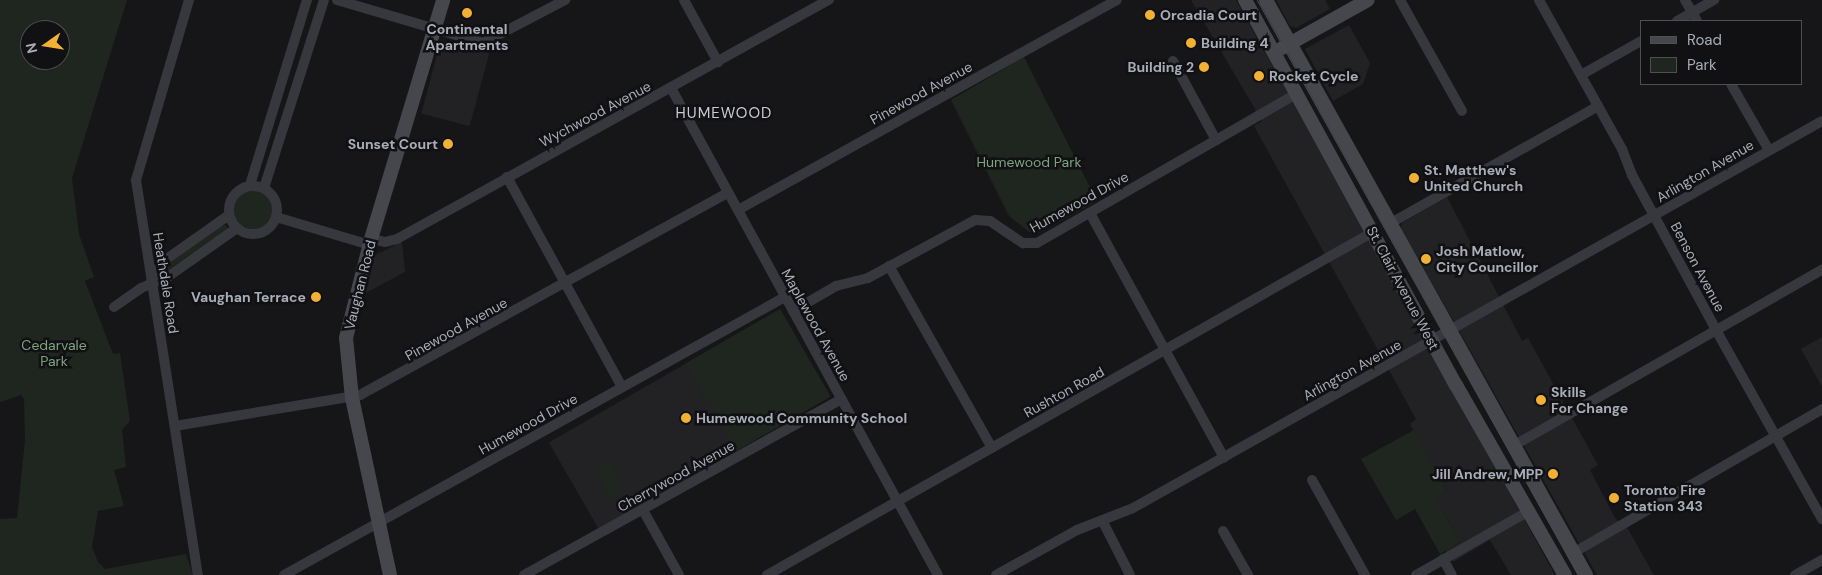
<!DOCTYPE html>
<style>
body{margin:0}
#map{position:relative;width:1822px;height:575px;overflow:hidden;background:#161618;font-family:"DM Sans",sans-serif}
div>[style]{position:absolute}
.built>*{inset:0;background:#222225;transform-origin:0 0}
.green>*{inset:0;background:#1e261f;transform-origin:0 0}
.round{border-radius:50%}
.street>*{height:10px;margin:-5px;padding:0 5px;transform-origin:5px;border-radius:5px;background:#37383d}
.street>.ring{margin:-5px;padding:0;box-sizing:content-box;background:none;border:10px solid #37383d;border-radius:50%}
.secondary>*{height:14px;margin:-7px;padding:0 7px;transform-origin:7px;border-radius:7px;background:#45474d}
.tram>*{height:1px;margin:-0.5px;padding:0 0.5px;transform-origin:0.5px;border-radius:0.5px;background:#4a4c52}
.dots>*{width:14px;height:14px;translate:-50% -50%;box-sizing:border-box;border:2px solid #111113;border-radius:50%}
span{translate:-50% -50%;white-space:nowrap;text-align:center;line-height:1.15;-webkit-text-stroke:5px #111113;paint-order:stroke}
.poi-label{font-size:14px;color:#a8adb8;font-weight:700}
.left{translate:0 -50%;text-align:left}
.right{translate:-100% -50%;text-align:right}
.street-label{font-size:14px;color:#a8adb8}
.park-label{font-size:14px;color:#7fa381}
.neighbourhood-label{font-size:15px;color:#c9ccd4;letter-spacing:1px}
.legend{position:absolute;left:1640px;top:20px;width:162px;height:65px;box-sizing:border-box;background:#111113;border:1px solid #4d4f55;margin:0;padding:6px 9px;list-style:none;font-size:15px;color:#a8adb8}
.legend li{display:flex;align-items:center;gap:10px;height:25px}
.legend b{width:25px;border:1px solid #4d4f55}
.north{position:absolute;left:20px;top:20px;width:50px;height:50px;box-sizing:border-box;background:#111113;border:1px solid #4d4f55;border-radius:50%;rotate:257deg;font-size:14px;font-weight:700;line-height:20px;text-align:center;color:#a8adb8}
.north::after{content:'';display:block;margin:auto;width:18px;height:22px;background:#f2b134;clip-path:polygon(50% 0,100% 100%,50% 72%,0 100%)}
</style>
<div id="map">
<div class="built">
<i style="clip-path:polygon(1191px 0,1236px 0,1555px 575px,1511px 575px,1490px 540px,1453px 562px,1445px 551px,1460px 542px,1436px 498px,1447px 491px,1410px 424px,1416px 419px,1254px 126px,1262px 121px)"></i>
<i style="clip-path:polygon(1276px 0,1325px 0,1330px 9px,1296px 28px,1290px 26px)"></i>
<i style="clip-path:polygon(1349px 25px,1370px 63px,1363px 84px,1333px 101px,1305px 49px)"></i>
<i style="left:441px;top:40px;width:50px;height:76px;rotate:15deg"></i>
<i style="clip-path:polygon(1447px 197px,1522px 341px,1528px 338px,1598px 465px,1590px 470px,1615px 518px,1628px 529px,1654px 575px,1597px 575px,1401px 228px,1402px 223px)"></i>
<i style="clip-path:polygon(402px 242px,405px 272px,362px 295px,375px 255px)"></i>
<i style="left:780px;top:309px;width:101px;height:267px;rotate:60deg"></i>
<i style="clip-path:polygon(1822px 337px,1822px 387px,1801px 349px)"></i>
</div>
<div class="green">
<i style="clip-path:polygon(evenodd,0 0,127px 0,72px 178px,79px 234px,94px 277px,85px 281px,113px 354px,120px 353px,130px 421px,122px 430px,126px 467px,114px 470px,124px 506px,98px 511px,92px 547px,98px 562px,105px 569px,186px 554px,193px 575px,0 575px,0 519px,17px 518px,25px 440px,24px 399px,21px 395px,0 402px,0 0,30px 30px,60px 30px,60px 60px,30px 60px,30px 30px)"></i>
<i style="clip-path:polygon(1024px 57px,1097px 201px,1039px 233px,1029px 232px,1009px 216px,951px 100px)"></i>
<i class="round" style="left:233px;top:189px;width:40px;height:40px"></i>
<i style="clip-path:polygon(222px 226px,226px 225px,228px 229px,165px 272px,164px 267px)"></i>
<i style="left:780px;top:309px;width:101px;height:109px;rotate:60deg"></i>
<i style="clip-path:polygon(1414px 430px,1447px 491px,1436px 498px,1460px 542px,1440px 554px,1415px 509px,1396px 520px,1361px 459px)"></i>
<i style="clip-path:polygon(608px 461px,621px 485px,622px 494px,610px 501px,602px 478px,595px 470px)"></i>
</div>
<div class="street">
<i style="left:189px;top:0;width:188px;rotate:106.4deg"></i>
<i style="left:136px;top:180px;width:400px;rotate:81.1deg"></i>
<i style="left:337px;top:0;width:152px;rotate:16.4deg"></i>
<i style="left:483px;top:43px;width:93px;rotate:-27.7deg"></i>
<i style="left:684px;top:0;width:71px;rotate:61.3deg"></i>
<i style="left:1400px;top:0;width:127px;rotate:60.8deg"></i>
<i style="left:1539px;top:0;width:171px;rotate:60.9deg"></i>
<i style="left:1622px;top:149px;width:28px;rotate:69deg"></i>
<i style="left:1632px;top:175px;width:176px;rotate:61.5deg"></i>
<i style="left:1716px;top:330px;width:217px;rotate:60.7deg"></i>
<i style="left:1685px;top:0;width:24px;rotate:60deg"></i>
<i style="left:1677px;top:21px;width:43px;rotate:-29.6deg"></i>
<i style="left:1173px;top:61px;width:90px;rotate:61.4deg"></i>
<i style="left:1581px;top:75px;width:69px;rotate:-29.5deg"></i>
<i style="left:1731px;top:84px;width:76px;rotate:60.1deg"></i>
<i style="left:671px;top:88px;width:555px;rotate:61.27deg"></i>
<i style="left:507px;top:177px;width:239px;rotate:61.3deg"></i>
<i style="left:250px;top:185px;width:194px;rotate:-72.9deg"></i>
<i class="ring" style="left:229px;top:186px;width:38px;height:38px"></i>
<i style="left:264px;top:188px;width:197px;rotate:-72.3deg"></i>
<i style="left:738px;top:210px;width:433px;rotate:-29deg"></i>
<i style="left:1090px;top:213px;width:279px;rotate:61.3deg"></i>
<i style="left:276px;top:217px;width:98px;rotate:16.6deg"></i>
<i style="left:1389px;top:224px;width:240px;rotate:-29.4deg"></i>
<i style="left:371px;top:239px;width:14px;rotate:12deg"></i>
<i style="left:385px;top:242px;width:12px;rotate:-14deg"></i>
<i style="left:397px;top:239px;width:494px;rotate:-29deg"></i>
<i style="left:889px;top:266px;width:209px;rotate:60.5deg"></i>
<i style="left:151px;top:282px;width:21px;rotate:-62deg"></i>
<i style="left:161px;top:263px;width:83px;rotate:-35.2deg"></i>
<i style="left:114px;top:307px;width:33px;rotate:-35deg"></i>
<i style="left:141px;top:288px;width:30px;rotate:-23deg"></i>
<i style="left:169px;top:276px;width:83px;rotate:-35.2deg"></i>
<i style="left:793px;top:311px;width:50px;rotate:-30.2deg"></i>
<i style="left:836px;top:286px;width:33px;rotate:-14deg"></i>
<i style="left:868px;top:278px;width:122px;rotate:-28.5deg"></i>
<i style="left:975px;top:220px;width:15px;rotate:4deg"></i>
<i style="left:990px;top:221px;width:40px;rotate:34deg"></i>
<i style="left:1023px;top:243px;width:14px"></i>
<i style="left:1037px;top:243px;width:297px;rotate:-29.9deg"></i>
<i style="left:175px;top:426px;width:188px;rotate:-9.5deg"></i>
<i style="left:360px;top:395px;width:420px;rotate:-28.8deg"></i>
<i style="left:1513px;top:446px;width:356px;rotate:-29.7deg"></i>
<i style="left:1312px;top:480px;width:109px;rotate:60.8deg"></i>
<i style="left:643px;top:510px;width:74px;rotate:61deg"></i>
<i style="left:1103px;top:522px;width:59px;rotate:63deg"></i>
<i style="left:1223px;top:531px;width:51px;rotate:60.4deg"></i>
<i style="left:1573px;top:553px;width:288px;rotate:-30deg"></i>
<i style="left:1443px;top:559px;width:18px;rotate:61deg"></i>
<i style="left:284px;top:575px;width:573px;rotate:-29.03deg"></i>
<i style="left:524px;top:575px;width:363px;rotate:-29deg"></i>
<i style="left:767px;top:575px;width:696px;rotate:-29.51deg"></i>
<i style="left:996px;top:575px;width:93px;rotate:-29.1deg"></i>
<i style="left:1077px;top:530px;width:60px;rotate:-21.4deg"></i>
<i style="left:1133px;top:508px;width:790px;rotate:-29.32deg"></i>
<i style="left:1416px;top:575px;width:130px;rotate:-29.5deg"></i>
<i style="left:1795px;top:575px;width:31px;rotate:-29deg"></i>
</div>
<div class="secondary">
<i style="left:1245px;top:0;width:439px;rotate:61.3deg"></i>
<i style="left:1456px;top:385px;width:219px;rotate:60.2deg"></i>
<i style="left:1266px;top:0;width:658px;rotate:60.9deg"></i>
<i style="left:1282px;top:48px;width:98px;rotate:-29.2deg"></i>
<i style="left:390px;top:575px;width:181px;rotate:-102.1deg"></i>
<i style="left:352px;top:398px;width:60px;rotate:-95.7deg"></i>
<i style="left:346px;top:338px;width:102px;rotate:-75.8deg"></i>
<i style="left:371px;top:239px;width:250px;rotate:-73.2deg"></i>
</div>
<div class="tram">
<i style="left:1257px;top:0;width:659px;rotate:60.83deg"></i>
</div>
<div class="dots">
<i style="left:467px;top:13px;background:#f2b134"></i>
<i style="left:1150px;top:15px;background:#f2b134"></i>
<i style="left:1191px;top:43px;background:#f2b134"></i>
<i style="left:1204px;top:67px;background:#f2b134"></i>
<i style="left:1259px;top:76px;background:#f2b134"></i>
<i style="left:448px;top:144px;background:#f2b134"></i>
<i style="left:1414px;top:178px;background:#f2b134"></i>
<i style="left:1426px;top:259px;background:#f2b134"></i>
<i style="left:316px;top:297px;background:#f2b134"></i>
<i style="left:1541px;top:400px;background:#f2b134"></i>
<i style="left:686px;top:418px;background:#f2b134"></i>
<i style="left:1553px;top:474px;background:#f2b134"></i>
<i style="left:1614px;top:498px;background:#f2b134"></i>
</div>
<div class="poi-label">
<span class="left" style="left:1160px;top:15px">Orcadia Court</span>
<span style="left:467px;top:37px">Continental<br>Apartments</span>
<span class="left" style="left:1201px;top:43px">Building 4</span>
<span class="right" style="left:1194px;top:67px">Building 2</span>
<span class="left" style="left:1269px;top:76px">Rocket Cycle</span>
<span class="right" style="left:438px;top:144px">Sunset Court</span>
<span class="left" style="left:1424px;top:178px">St. Matthew's<br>United Church</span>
<span class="left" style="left:1436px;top:259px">Josh Matlow,<br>City Councillor</span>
<span class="right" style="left:306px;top:297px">Vaughan Terrace</span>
<span class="left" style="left:1551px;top:400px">Skills<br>For Change</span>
<span class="left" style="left:696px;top:418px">Humewood Community School</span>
<span class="right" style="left:1543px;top:474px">Jill Andrew, MPP</span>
<span class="left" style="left:1624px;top:498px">Toronto Fire<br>Station 343</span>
</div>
<div class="street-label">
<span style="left:921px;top:93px;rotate:-29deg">Pinewood Avenue</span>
<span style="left:595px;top:114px;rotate:-28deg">Wychwood Avenue</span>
<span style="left:1705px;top:171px;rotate:-30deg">Arlington Avenue</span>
<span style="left:1079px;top:202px;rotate:-29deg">Humewood Drive</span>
<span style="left:1698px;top:267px;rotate:62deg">Benson Avenue</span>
<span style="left:166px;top:283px;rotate:81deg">Heathdale Road</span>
<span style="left:360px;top:285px;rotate:-76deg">Vaughan Road</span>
<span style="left:1403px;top:288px;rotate:62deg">St. Clair Avenue West</span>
<span style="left:816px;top:325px;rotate:61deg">Maplewood Avenue</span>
<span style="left:456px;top:329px;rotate:-29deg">Pinewood Avenue</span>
<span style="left:1352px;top:370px;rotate:-29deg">Arlington Avenue</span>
<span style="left:1064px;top:392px;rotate:-29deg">Rushton Road</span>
<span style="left:528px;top:424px;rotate:-29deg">Humewood Drive</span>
<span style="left:676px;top:476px;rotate:-29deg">Cherrywood Avenue</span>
</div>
<div class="park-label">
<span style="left:1029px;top:162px">Humewood Park</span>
<span style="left:54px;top:353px">Cedarvale<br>Park</span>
</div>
<div class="neighbourhood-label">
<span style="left:724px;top:114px">HUMEWOOD</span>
</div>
<ul class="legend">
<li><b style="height:6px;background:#45474d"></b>Road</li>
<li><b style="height:14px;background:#1e261f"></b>Park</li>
</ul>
<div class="north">N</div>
</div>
